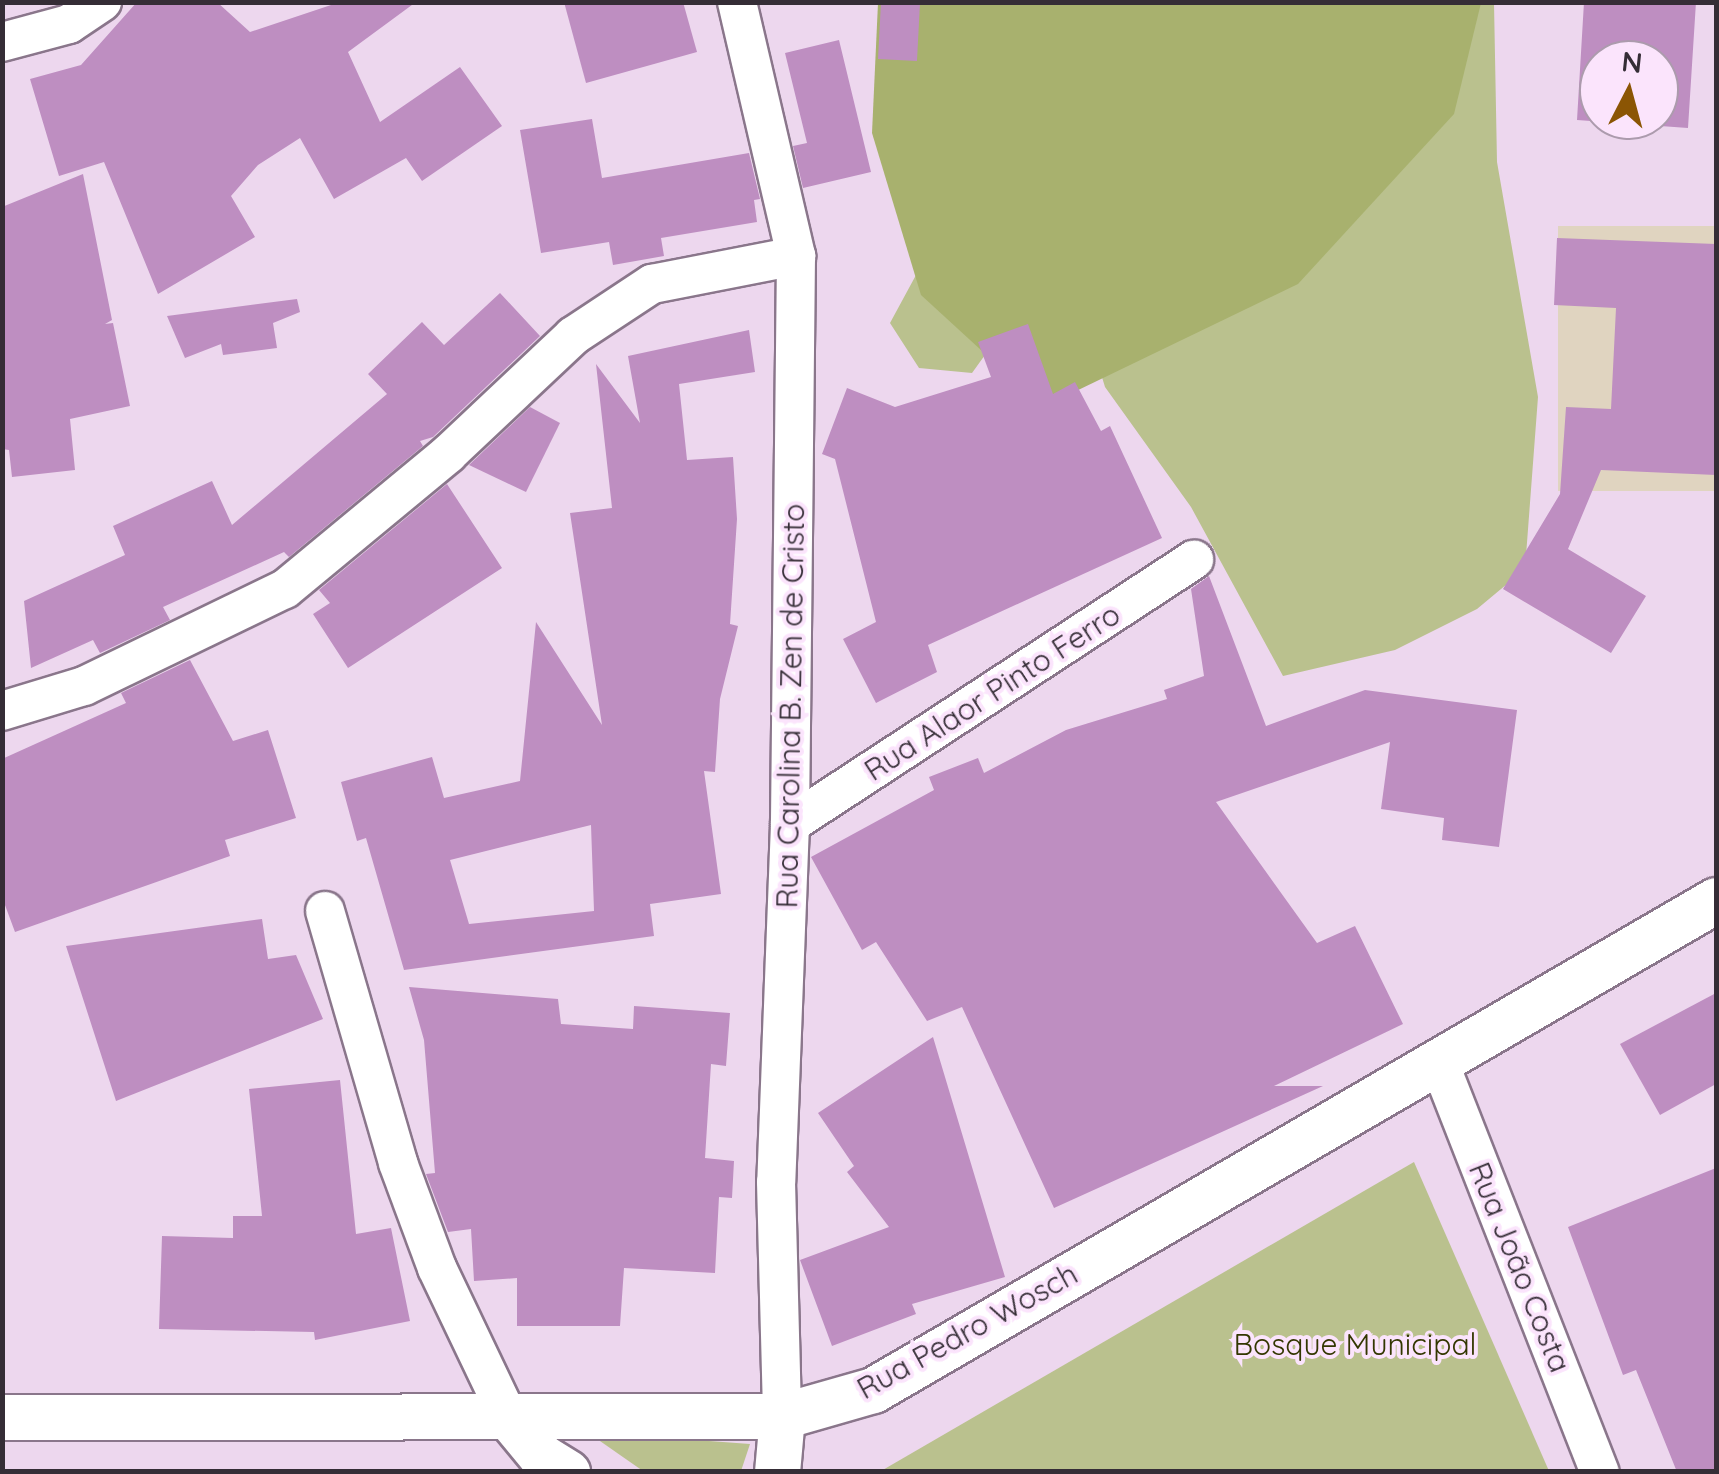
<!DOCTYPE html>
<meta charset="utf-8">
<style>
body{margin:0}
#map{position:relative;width:1719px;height:1474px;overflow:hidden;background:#edd7ee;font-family:Quicksand,sans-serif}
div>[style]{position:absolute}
.education>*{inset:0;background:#e0d4c0;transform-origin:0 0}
.green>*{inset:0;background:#bac18e}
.forest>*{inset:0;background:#a8b16e}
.building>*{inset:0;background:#be8ec1;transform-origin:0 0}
.roads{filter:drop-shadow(2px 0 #8a768b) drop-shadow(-2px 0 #8a768b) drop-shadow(0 2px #8a768b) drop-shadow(0 -2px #8a768b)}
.minor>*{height:38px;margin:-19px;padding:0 19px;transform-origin:19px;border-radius:19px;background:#fff}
.tertiary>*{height:45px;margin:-22.5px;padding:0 22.5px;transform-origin:22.5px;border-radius:22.5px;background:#fff}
span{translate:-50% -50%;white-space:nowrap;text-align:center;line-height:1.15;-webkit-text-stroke:8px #fbe4fc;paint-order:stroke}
.street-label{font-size:30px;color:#352d36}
.park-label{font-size:30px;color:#333701}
.frame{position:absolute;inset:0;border:5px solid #352d36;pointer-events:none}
.north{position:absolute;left:1579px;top:40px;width:100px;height:100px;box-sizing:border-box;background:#fbe4fc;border:2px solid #ac9bad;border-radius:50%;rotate:6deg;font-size:28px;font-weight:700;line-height:40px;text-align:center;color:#352d36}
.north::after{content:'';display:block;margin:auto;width:35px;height:45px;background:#8b5504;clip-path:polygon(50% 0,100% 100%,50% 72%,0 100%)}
</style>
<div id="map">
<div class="education">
<i style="left:1716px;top:226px;width:265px;height:158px;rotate:90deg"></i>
</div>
<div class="green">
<i style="clip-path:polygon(947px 3px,1494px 3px,1497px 162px,1538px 397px,1525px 569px,1477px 609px,1395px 650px,1283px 676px,1191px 507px,1105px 387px,1090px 338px,1013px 316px,972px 373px,919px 368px,890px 323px,935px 240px)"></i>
<i style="clip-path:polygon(1414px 1162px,1549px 1471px,881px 1471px)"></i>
<i style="clip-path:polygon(587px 1432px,750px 1444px,741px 1471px,643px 1471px)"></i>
</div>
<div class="forest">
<i style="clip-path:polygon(878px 3px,1481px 3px,1454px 114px,1298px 284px,1043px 407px,921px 295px,872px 133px)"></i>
</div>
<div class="building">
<i style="clip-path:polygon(137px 2px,217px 2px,250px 32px,340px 2px,416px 2px,348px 52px,380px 122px,460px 67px,502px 126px,422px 181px,406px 158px,334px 199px,300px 138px,258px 165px,231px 196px,255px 237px,158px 294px,104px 162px,59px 176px,30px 79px,81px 65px)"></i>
<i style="clip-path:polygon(564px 2px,683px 2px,697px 52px,586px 83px)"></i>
<i style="left:881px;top:2px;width:39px;height:57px;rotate:3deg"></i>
<i style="clip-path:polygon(evenodd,1584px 2px,1696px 2px,1688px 128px,1577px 120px,1584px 2px,1599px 60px,1659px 60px,1659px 120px,1599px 120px,1599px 60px)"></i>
<i style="clip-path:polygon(839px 40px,871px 172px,803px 188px,793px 146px,807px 143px,785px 53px)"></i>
<i style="clip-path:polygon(592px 119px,602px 178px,749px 153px,760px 199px,754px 200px,757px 222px,661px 238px,664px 256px,613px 265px,609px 242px,541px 253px,520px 130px)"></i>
<i style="clip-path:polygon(83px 174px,112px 320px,105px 324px,113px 323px,130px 406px,70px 419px,75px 470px,12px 477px,9px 450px,2px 449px,2px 207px)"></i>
<i style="clip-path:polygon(1557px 238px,1716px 244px,1716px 475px,1601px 470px,1568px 549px,1646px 596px,1611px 653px,1503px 589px,1560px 494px,1566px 407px,1611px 409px,1616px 308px,1554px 305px)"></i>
<i style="clip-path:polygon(500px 293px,540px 336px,433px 437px,420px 441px,423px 446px,289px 557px,284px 552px,163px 607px,170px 620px,100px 653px,93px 640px,31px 668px,24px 601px,125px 555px,113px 526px,212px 481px,232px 525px,387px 394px,368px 374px,422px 322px,444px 345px)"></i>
<i style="clip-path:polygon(297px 299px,300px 312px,273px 323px,277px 348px,223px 355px,221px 344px,185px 358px,167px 316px)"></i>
<i style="clip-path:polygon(1028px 324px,1053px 394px,1075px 382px,1101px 431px,1110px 426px,1162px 538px,928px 645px,937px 672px,876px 703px,843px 639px,876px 622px,835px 459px,822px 454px,847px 388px,895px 407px,991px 377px,978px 342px)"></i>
<i style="clip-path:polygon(evenodd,749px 330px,755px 372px,679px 384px,687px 460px,733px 457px,737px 519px,730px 624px,738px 626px,720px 699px,715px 772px,704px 771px,721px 894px,650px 904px,654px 936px,404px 970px,366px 838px,357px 841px,341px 782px,432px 757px,444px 798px,520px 781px,536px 622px,602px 725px,570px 513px,612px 508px,596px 364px,640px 423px,628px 356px,749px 330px,591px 825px,594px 911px,469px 924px,450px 860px,591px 825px)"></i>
<i style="clip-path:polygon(530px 407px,560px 423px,526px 492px,469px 465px)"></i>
<i style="clip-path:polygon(447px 484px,502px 568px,348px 668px,313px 614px,330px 603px,319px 590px)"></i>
<i style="clip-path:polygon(1209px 576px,1266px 726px,1365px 690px,1517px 710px,1499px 847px,1442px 840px,1444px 818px,1381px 809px,1390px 742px,1216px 802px,1317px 943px,1355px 926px,1403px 1024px,1274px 1086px,1323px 1086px,1054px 1208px,962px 1007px,927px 1021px,876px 942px,862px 950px,811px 857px,934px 790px,929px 777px,978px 758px,984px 773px,1066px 730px,1167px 699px,1164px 690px,1204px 676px,1191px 589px)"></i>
<i style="clip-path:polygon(190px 660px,233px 741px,268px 730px,296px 818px,225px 840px,230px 856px,15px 932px,2px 897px,2px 759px,126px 703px,121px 693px)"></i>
<i style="clip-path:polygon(262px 919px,268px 959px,296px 955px,323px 1019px,116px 1101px,66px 946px)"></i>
<i style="clip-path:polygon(409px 987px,558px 999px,561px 1024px,633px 1029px,634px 1006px,730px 1013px,726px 1066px,711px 1064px,705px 1158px,734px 1161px,732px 1198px,719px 1197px,715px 1273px,624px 1268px,620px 1326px,517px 1326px,517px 1278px,474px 1281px,471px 1229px,448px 1232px,426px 1174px,435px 1173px,424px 1040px)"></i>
<i style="clip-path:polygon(1716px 993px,1716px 1084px,1660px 1115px,1620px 1044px)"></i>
<i style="clip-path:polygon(933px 1037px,1005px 1277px,912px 1304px,916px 1314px,832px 1346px,800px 1260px,889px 1227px,847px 1172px,854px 1166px,818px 1113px)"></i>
<i style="clip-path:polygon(340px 1080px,356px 1234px,391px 1228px,410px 1321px,315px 1340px,314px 1332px,159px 1329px,162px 1236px,233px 1238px,233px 1216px,262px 1216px,249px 1089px)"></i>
<i style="clip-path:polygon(1716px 1168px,1716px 1472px,1677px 1472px,1636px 1370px,1623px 1375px,1568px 1227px)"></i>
</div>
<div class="roads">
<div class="minor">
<i style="left:737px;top:2px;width:261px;rotate:76.9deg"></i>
<i style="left:796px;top:256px;width:568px;rotate:90.61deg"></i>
<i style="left:790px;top:824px;width:358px;rotate:92.2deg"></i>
<i style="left:776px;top:1182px;width:234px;rotate:88.5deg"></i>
<i style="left:2px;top:42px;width:69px;rotate:-15deg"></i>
<i style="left:69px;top:24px;width:40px;rotate:-34deg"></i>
<i style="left:2px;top:711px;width:86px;rotate:-17deg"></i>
<i style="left:84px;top:686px;width:223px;rotate:-25.8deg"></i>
<i style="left:285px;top:589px;width:212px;rotate:-39.6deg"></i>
<i style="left:448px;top:454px;width:172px;rotate:-43.3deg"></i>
<i style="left:573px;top:336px;width:95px;rotate:-33.4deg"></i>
<i style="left:652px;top:284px;width:147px;rotate:-11deg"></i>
<i style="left:790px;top:824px;width:483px;rotate:-33.2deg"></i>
<i style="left:325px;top:911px;width:262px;rotate:73.8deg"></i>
<i style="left:398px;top:1163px;width:112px;rotate:69.6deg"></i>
<i style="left:437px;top:1268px;width:163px;rotate:64.5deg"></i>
<i style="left:1439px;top:1062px;width:440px;rotate:68.6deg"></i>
</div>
<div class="tertiary">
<i style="left:507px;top:1415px;width:53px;rotate:50.3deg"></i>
<i style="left:541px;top:1456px;width:31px;rotate:32deg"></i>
<i style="left:2px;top:1417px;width:780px;rotate:-0.07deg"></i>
<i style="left:782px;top:1416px;width:95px;rotate:-15.9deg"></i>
<i style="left:873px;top:1390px;width:975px;rotate:-30.17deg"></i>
<i style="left:777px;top:1472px;width:56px;rotate:-84.9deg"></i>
</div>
</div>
<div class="street-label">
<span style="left:992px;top:692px;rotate:-33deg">Rua Alaor Pinto Ferro</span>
<span style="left:790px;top:706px;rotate:-89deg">Rua Carolina B. Zen de Cristo</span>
<span style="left:1520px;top:1267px;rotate:68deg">Rua João Costa</span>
<span style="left:967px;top:1331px;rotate:-29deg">Rua Pedro Wosch</span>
</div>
<div class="park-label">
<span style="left:1355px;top:1344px">Bosque Municipal</span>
</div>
<div class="frame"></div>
<div class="north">N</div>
</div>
